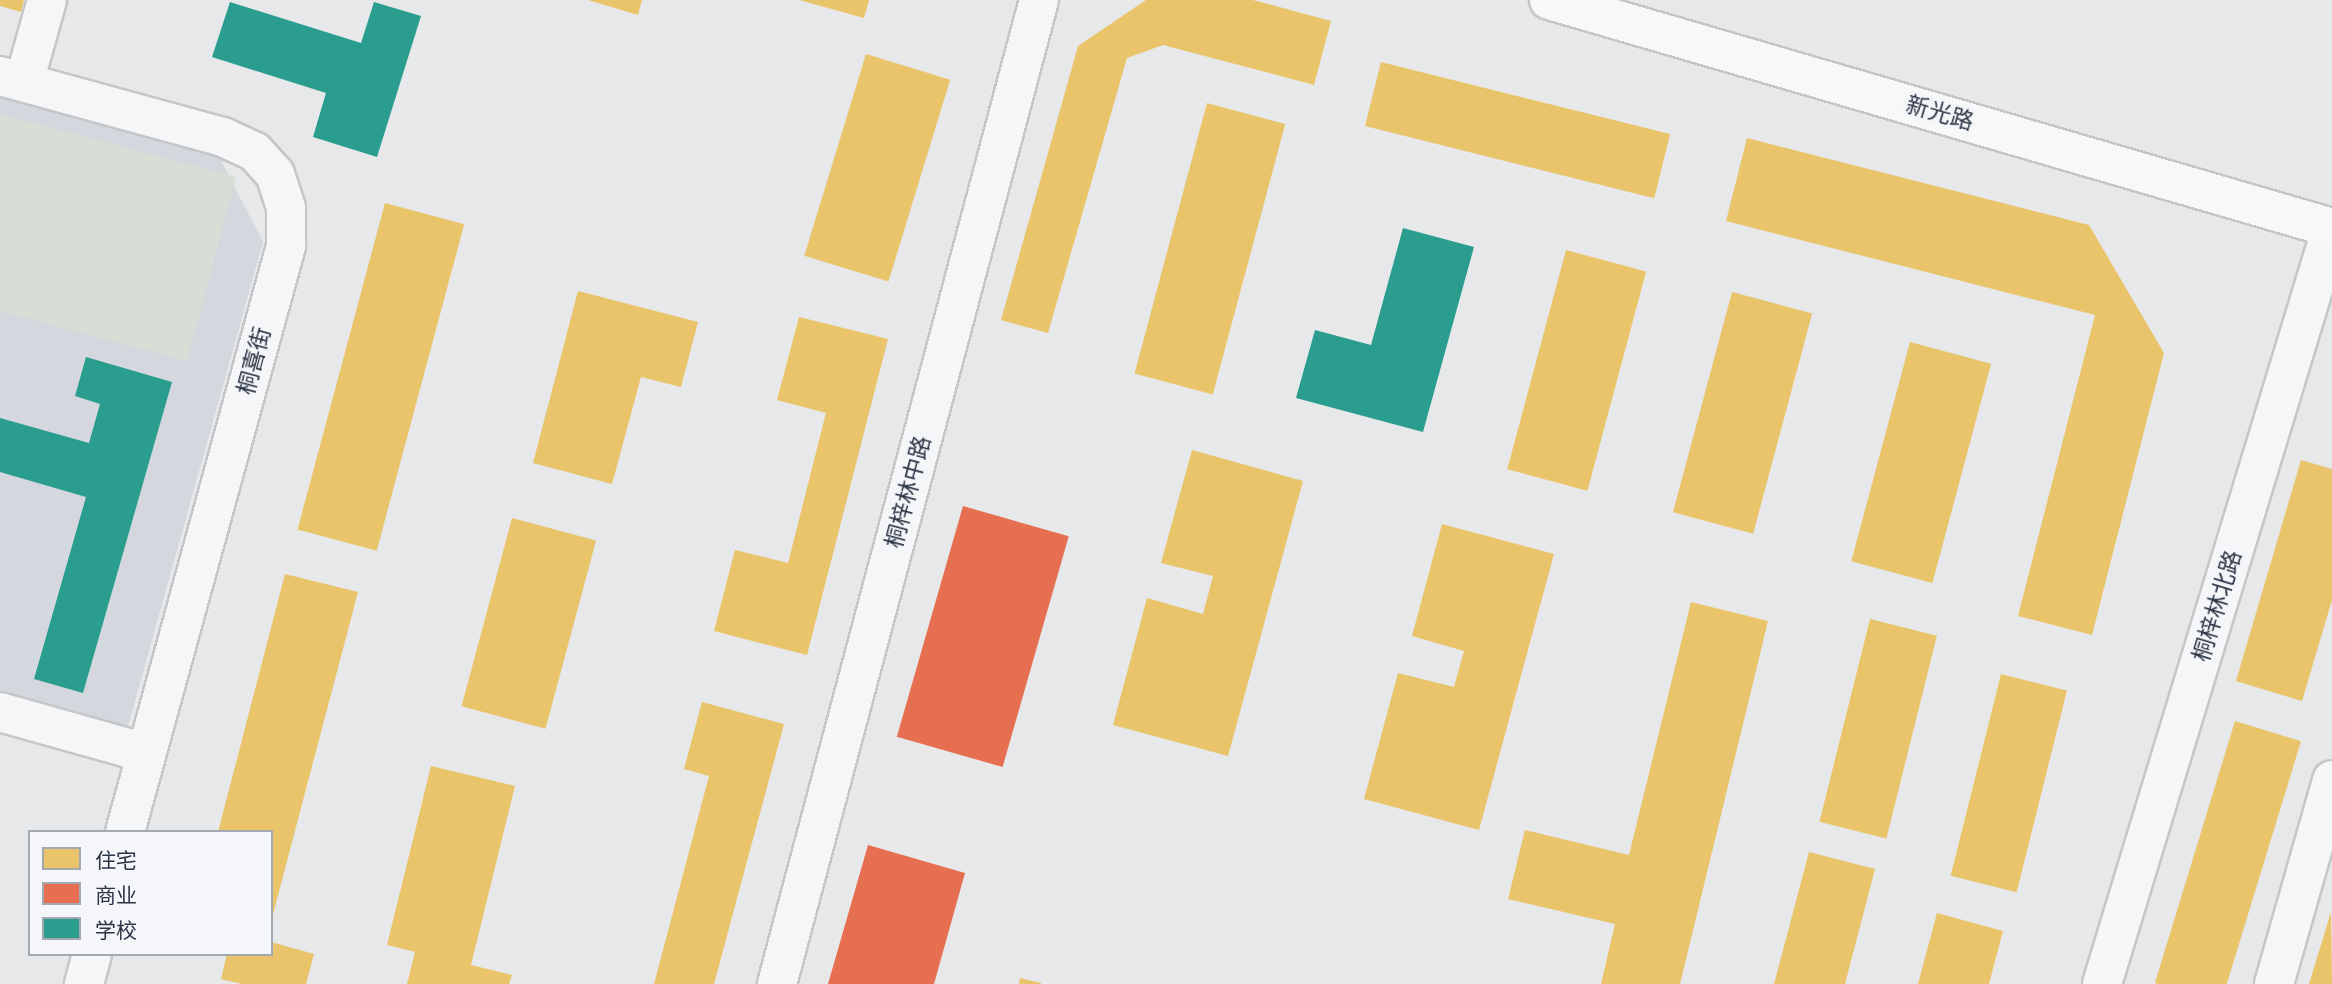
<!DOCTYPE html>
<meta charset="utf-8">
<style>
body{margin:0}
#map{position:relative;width:2332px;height:984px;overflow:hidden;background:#e6e8ea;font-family:Ubuntu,"Noto Sans SC",sans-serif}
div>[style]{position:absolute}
.built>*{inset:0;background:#d4d7dd}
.green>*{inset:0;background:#d6ded6}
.homes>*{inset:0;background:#e9c46a;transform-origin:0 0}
.shops>*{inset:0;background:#e76f51;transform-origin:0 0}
.schools>*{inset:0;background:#2a9d8f}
.roads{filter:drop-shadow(2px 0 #c4c6c8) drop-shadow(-2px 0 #c4c6c8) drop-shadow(0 2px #c4c6c8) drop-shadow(0 -2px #c4c6c8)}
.minor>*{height:38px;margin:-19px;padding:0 19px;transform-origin:19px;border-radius:19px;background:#f5f6f7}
.major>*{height:38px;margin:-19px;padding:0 19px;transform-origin:19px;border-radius:19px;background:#f8f8f8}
span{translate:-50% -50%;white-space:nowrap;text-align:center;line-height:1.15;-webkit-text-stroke:7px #f4f6f9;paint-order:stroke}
.street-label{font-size:23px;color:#2b3445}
.legend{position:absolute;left:28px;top:830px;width:245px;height:126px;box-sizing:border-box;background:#f4f6f9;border:2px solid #a4a8b1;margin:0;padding:9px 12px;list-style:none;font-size:21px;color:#2b3445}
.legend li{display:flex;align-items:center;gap:14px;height:35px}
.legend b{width:35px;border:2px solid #a4a8b1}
</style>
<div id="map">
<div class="built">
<i style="clip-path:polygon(0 91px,216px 151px,263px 242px,128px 726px,0 690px)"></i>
</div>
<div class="green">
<i style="clip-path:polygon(0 114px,236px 177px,187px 361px,0 311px)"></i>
</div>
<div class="homes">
<i style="clip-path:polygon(0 0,24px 0,21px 12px,0 6px)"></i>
<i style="clip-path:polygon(588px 0,642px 0,638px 15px)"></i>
<i style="clip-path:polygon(799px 0,869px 0,864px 18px)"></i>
<i style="clip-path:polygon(1146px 0,1253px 0,1331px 21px,1314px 85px,1163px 45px,1127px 58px,1048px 333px,1001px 320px,1078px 46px)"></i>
<i style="left:866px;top:54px;width:88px;height:211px;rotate:17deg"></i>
<i style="left:1381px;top:62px;width:298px;height:66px;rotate:14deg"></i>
<i style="left:1207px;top:103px;width:81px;height:280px;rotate:15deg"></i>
<i style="clip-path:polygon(1747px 138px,2089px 225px,2164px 353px,2092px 635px,2018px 616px,2095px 315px,1726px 221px)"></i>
<i style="left:385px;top:203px;width:82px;height:338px;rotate:15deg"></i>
<i style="left:1566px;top:250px;width:83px;height:227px;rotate:15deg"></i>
<i style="clip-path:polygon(578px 291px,698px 322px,681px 387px,641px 377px,612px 484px,533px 463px)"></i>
<i style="left:1732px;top:292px;width:83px;height:228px;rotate:15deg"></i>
<i style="clip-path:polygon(799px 317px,888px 339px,807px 655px,714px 631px,735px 550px,788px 563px,826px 413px,777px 400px)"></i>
<i style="left:1910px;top:342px;width:84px;height:227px;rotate:15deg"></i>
<i style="clip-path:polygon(1192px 450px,1303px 481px,1228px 756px,1113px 725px,1147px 598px,1203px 614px,1213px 576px,1161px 563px)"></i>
<i style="clip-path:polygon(2301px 460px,2332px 469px,2332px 600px,2302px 701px,2236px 681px)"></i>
<i style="left:512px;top:518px;width:87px;height:195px;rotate:15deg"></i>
<i style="clip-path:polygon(1442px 524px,1554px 554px,1479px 830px,1364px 799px,1398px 673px,1454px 687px,1464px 651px,1412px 636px)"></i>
<i style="clip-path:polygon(285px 574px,358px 592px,272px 918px,271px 832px,218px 832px)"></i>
<i style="clip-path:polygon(1691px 602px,1768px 621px,1680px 984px,1601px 984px,1615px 924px,1508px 899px,1525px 830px,1629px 855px)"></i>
<i style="left:1870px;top:619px;width:69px;height:209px;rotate:14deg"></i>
<i style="left:2001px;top:674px;width:68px;height:208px;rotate:14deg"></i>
<i style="clip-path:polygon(702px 702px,784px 724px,714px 984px,654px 984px,709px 776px,684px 769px)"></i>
<i style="left:2235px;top:721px;width:69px;height:274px;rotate:17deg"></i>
<i style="clip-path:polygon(431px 766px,515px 786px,471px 965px,512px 975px,509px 984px,407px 984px,415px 952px,387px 945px)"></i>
<i style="clip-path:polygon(1809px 852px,1875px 869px,1845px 984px,1774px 984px)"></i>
<i style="clip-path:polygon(2331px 912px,2332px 984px,2309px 984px)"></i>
<i style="clip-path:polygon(1937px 913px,2003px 931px,1989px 984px,1918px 984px)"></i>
<i style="clip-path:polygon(271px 942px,314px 954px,306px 984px,242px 984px,221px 979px,227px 954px,271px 954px)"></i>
<i style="clip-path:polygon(1020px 978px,1041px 983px,1041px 984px,1019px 984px)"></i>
</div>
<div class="shops">
<i style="left:963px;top:506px;width:110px;height:240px;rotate:16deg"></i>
<i style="clip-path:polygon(868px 845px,965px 873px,934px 984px,828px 984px)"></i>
</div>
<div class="schools">
<i style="clip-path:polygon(230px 2px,361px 43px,374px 2px,421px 16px,377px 157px,313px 137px,326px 93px,212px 57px)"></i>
<i style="clip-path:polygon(1403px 228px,1474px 247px,1423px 432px,1296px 398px,1315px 330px,1371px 345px)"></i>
<i style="clip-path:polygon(86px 357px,172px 382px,83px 693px,34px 679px,86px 497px,0 472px,0 418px,89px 443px,100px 404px,75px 396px)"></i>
</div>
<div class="roads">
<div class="minor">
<i style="left:0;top:76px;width:231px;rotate:15.3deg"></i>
<i style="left:223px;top:137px;width:35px;rotate:25deg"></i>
<i style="left:255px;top:152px;width:30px;rotate:48deg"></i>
<i style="left:275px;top:174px;width:36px;rotate:72deg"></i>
<i style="left:286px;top:208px;width:38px;rotate:90deg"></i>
<i style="left:286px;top:246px;width:608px;rotate:105.36deg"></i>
<i style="left:24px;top:82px;width:85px;rotate:-74.3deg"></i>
<i style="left:0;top:712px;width:152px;rotate:15.7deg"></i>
<i style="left:84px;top:984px;width:31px;rotate:-75deg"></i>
<i style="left:777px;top:984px;width:1018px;rotate:-75.09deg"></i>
<i style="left:2102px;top:984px;width:791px;rotate:-73.1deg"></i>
<i style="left:2274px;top:984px;width:212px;rotate:-74.1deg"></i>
</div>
<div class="major">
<i style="left:1549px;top:0;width:816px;rotate:16.23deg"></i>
</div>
</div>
<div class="street-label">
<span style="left:1940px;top:113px;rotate:16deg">新光路</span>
<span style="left:254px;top:361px;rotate:-75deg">桐喜街</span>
<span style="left:908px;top:492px;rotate:-75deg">桐梓林中路</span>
<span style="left:2217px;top:606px;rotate:-73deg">桐梓林北路</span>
</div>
<ul class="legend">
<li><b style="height:19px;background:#e9c46a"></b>住宅</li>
<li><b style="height:19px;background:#e76f51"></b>商业</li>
<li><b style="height:19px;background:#2a9d8f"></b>学校</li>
</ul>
</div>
